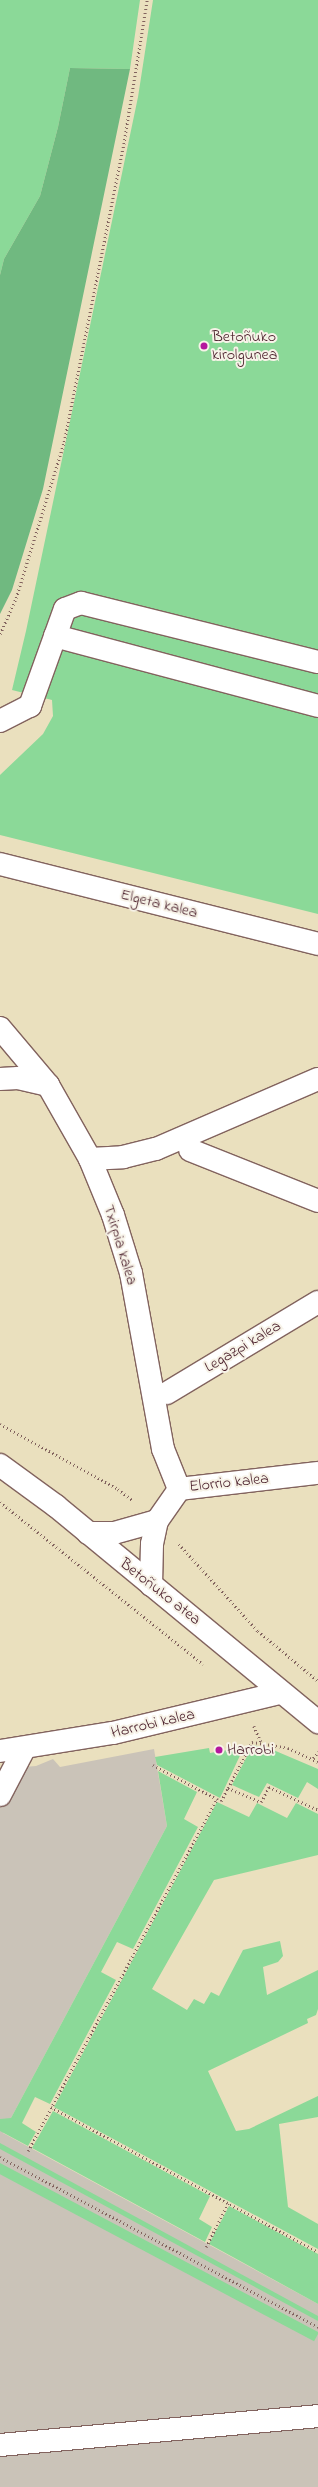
<!DOCTYPE html>
<meta charset="utf-8">
<style>
body{margin:0}
#map{position:relative;width:318px;height:2487px;overflow:hidden;background:#eae0be;font-family:"Indie Flower",sans-serif}
div>[style]{position:absolute}
.industrial>*{inset:0;background:#cac3b8}
.green>*{inset:0;background:#8bd998;transform-origin:0 0}
.forest>*{inset:0;background:#70b980}
.path>*{height:2.5px;margin-top:-1.25px;transform-origin:0;background:repeating-linear-gradient(90deg,#82635e 0 1px,transparent 0 4px)}
.roads{filter:drop-shadow(1px 0 #82635e) drop-shadow(-1px 0 #82635e) drop-shadow(0 1px #82635e) drop-shadow(0 -1px #82635e)}
.minor>*{height:22px;margin:-11px;padding:0 11px;transform-origin:11px;border-radius:11px;background:#fff}
.major>*{height:22px;margin:-11px;padding:0 11px;transform-origin:11px;border-radius:11px;background:#fff}
.dots>*{width:11px;height:11px;translate:-50% -50%;box-sizing:border-box;border:2px solid #f7f3e8;border-radius:50%}
span{translate:-50% -50%;white-space:nowrap;text-align:center;line-height:1.15;-webkit-text-stroke:4px #f7f3e8;paint-order:stroke}
.poi-label{font-size:16px;color:#4a1f2b}
.left{translate:0 -50%;text-align:left}
.street-label{font-size:16px;color:#4a1f2b}
</style>
<div id="map">
<div class="industrial">
<i style="clip-path:polygon(154px 1749px,167px 1826px,3px 2133px,318px 2304px,318px 2487px,0 2487px,0 1769px,36px 1766px,53px 1759px,60px 1767px)"></i>
</div>
<div class="green">
<i style="clip-path:polygon(0 0,140px 0,130px 69px,70px 68px,58px 127px,40px 196px,4px 259px,0 275px)"></i>
<i style="clip-path:polygon(153px 0,318px 0,318px 914px,0 835px,0 775px,43px 734px,53px 716px,52px 700px,12px 690px,26px 631px,138px 97px)"></i>
<i style="clip-path:polygon(253px 1745px,271px 1749px,318px 1769px,318px 1789px,307px 1782px,298px 1798px,267px 1783px,259px 1797px,232px 1785px)"></i>
<i style="clip-path:polygon(244px 1747px,220px 1798px,157px 1765px,155px 1757px,209px 1748px,210px 1753px)"></i>
<i style="clip-path:polygon(158px 1771px,197px 1792px,184px 1819px,198px 1827px,133px 1949px,117px 1942px,101px 1972px,116px 1980px,50px 2104px,35px 2097px,22px 2123px,36px 2132px,28px 2146px,0 2131px,0 2119px,11px 2118px,167px 1826px)"></i>
<i style="clip-path:polygon(217px 1802px,249px 1817px,257px 1803px,287px 1818px,296px 1803px,318px 1814px,318px 1855px,214px 1880px,152px 1989px,187px 2010px,194px 1999px,204px 2004px,211px 1992px,219px 1996px,243px 1950px,280px 1941px,283px 1956px,278px 1962px,263px 1967px,267px 1995px,318px 1970px,318px 2009px,316px 2015px,307px 2019px,308px 2023px,208px 2071px,236px 2131px,249px 2129px,318px 2096px,318px 2117px,279px 2124px,288px 2207px,318px 2224px,318px 2249px,54px 2107px)"></i>
<i style="clip-path:polygon(53px 2111px,210px 2196px,199px 2219px,212px 2227px,205px 2242px,32px 2148px)"></i>
<i style="clip-path:polygon(0 2143px,318px 2316px,318px 2321px,0 2149px)"></i>
<i style="left:0;top:2163px;width:361px;height:10px;rotate:28deg"></i>
<i style="clip-path:polygon(229px 2206px,318px 2254px,318px 2304px,209px 2244px)"></i>
</div>
<div class="forest">
<i style="clip-path:polygon(70px 68px,130px 69px,43px 489px,12px 590px,0 614px,0 275px,4px 259px,40px 196px,58px 127px)"></i>
</div>
<div class="path">
<i style="left:0;top:634px;width:39px;rotate:-66deg"></i>
<i style="left:16px;top:598px;width:163px;rotate:-72.9deg"></i>
<i style="left:64px;top:442px;width:300px;rotate:-78.7deg"></i>
<i style="left:123px;top:148px;width:150px;rotate:-80.8deg"></i>
<i style="left:0;top:1424px;width:135px;rotate:28.8deg"></i>
<i style="left:118px;top:1489px;width:18px;rotate:38deg"></i>
<i style="left:0;top:1502px;width:260px;rotate:38.6deg"></i>
<i style="left:179px;top:1544px;width:118px;rotate:47.8deg"></i>
<i style="left:258px;top:1631px;width:78px;rotate:39.8deg"></i>
<i style="left:254px;top:1726px;width:17px;rotate:66deg"></i>
<i style="left:313px;top:1758px;width:8px;rotate:-50deg"></i>
<i style="left:153px;top:1765px;width:72px;rotate:28deg"></i>
<i style="left:228px;top:1788px;width:52px;rotate:-62.4deg"></i>
<i style="left:252px;top:1742px;width:36px;rotate:9deg"></i>
<i style="left:288px;top:1748px;width:33px;rotate:25deg"></i>
<i style="left:51px;top:2107px;width:304px;rotate:28.5deg"></i>
<i style="left:28px;top:2151px;width:400px;rotate:-61.8deg"></i>
<i style="left:217px;top:1799px;width:4px;rotate:27deg"></i>
<i style="left:221px;top:1801px;width:15px;rotate:-62deg"></i>
<i style="left:228px;top:1788px;width:36px;rotate:23deg"></i>
<i style="left:261px;top:1802px;width:17px;rotate:-62deg"></i>
<i style="left:269px;top:1787px;width:54px;rotate:25.1deg"></i>
<i style="left:0;top:2157px;width:361px;rotate:28.1deg"></i>
<i style="left:206px;top:2247px;width:49px;rotate:-63.4deg"></i>
</div>
<div class="roads">
<div class="minor">
<i style="left:55px;top:636px;width:272px;rotate:14.9deg"></i>
<i style="left:0;top:721px;width:34px;rotate:-27deg"></i>
<i style="left:30px;top:706px;width:103px;rotate:-70.2deg"></i>
<i style="left:65px;top:609px;width:17px;rotate:-21deg"></i>
<i style="left:81px;top:603px;width:244px;rotate:14deg"></i>
<i style="left:0;top:864px;width:328px;rotate:14.1deg"></i>
<i style="left:0;top:1028px;width:75px;rotate:49.9deg"></i>
<i style="left:48px;top:1085px;width:85px;rotate:60.4deg"></i>
<i style="left:90px;top:1159px;width:61px;rotate:67.7deg"></i>
<i style="left:113px;top:1215px;width:61px;rotate:72.8deg"></i>
<i style="left:131px;top:1273px;width:179px;rotate:79.7deg"></i>
<i style="left:163px;top:1449px;width:43px;rotate:68.2deg"></i>
<i style="left:0;top:1079px;width:18px;rotate:-3deg"></i>
<i style="left:18px;top:1078px;width:31px;rotate:13deg"></i>
<i style="left:190px;top:1150px;width:138px;rotate:21.7deg"></i>
<i style="left:90px;top:1159px;width:33px;rotate:-3deg"></i>
<i style="left:123px;top:1157px;width:34px;rotate:-14deg"></i>
<i style="left:156px;top:1149px;width:176px;rotate:-23.4deg"></i>
<i style="left:167px;top:1393px;width:176px;rotate:-31.1deg"></i>
<i style="left:88px;top:1533px;width:26px"></i>
<i style="left:114px;top:1533px;width:45px;rotate:-15.6deg"></i>
<i style="left:151px;top:1585px;width:41px;rotate:-88.6deg"></i>
<i style="left:152px;top:1544px;width:24px;rotate:-78deg"></i>
<i style="left:157px;top:1521px;width:39px;rotate:-55deg"></i>
<i style="left:179px;top:1489px;width:140px;rotate:-6.6deg"></i>
<i style="left:0;top:1751px;width:114px;rotate:-9.1deg"></i>
<i style="left:113px;top:1733px;width:172px;rotate:-13.5deg"></i>
<i style="left:0;top:1795px;width:52px;rotate:-62.4deg"></i>
<i style="left:0;top:2445px;width:319px;rotate:-5.2deg"></i>
</div>
<div class="major">
<i style="left:0;top:1465px;width:69px;rotate:36.2deg"></i>
<i style="left:56px;top:1506px;width:340px;rotate:39.5deg"></i>
</div>
</div>
<div class="dots">
<i style="left:204px;top:346px;background:#b5179e"></i>
<i style="left:219px;top:1750px;background:#b5179e"></i>
</div>
<div class="poi-label">
<span class="left" style="left:212px;top:346px">Betoñuko<br>kirolgunea</span>
<span class="left" style="left:227px;top:1750px">Harrobi</span>
</div>
<div class="street-label">
<span style="left:159px;top:904px;rotate:14deg">Elgeta kalea</span>
<span style="left:120px;top:1245px;rotate:73deg">Txirpia kalea</span>
<span style="left:243px;top:1347px;rotate:-31deg">Legazpi kalea</span>
<span style="left:229px;top:1483px;rotate:-6deg">Elorrio kalea</span>
<span style="left:160px;top:1592px;rotate:38deg">Betoñuko atea</span>
<span style="left:153px;top:1724px;rotate:-13deg">Harrobi kalea</span>
</div>
</div>
